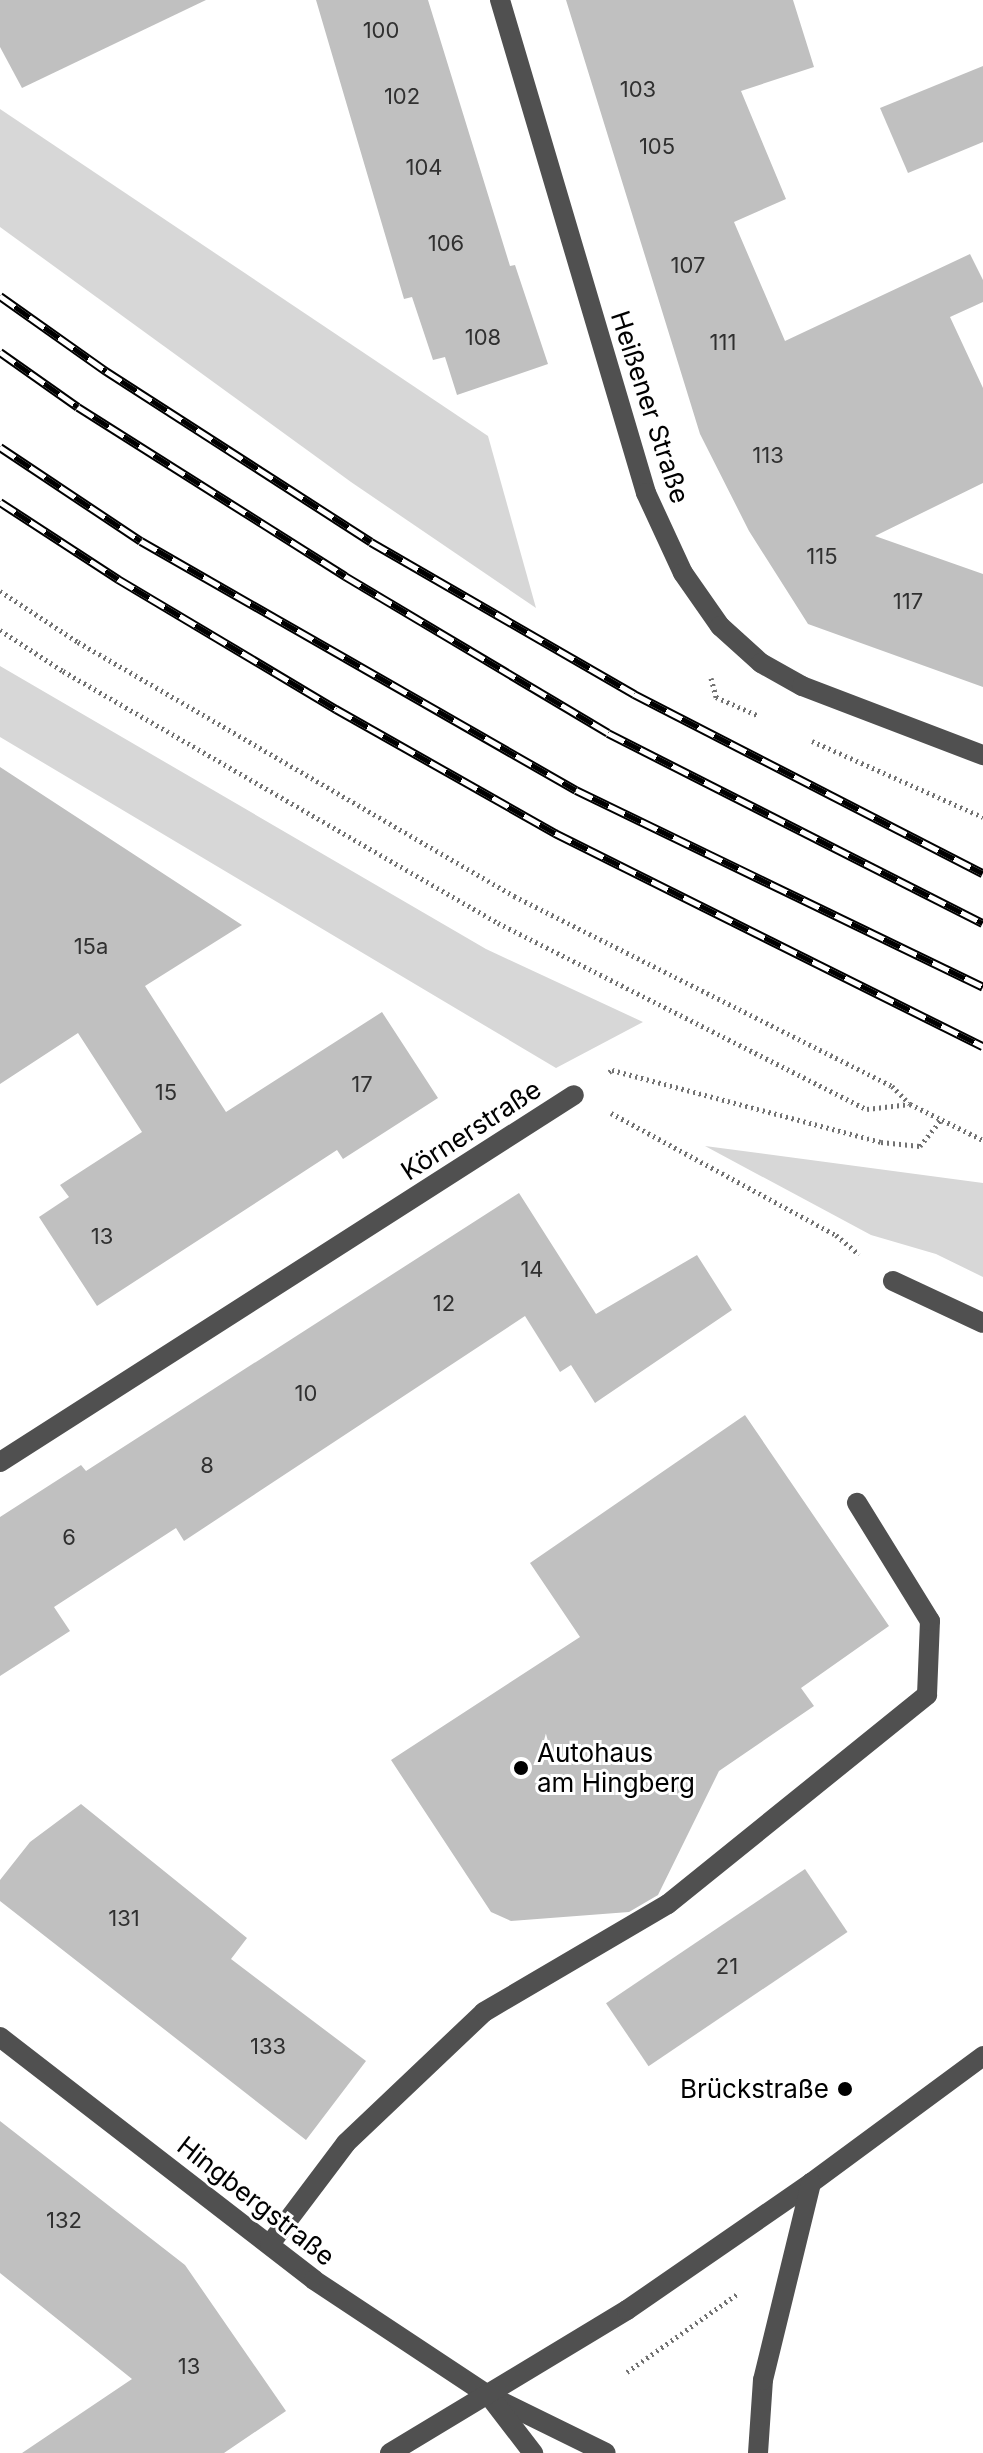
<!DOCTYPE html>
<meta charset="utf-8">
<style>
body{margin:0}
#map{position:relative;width:983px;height:2453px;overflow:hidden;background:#fff;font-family:Inter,sans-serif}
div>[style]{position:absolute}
.green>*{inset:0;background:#d7d7d7}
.building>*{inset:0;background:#c0c0c0;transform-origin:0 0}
.path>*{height:5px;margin-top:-2.5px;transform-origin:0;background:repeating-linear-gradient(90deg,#727272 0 2px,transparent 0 6px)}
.minor>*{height:20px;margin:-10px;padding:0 10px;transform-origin:10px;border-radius:10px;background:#505050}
.rail>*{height:9px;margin-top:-4.5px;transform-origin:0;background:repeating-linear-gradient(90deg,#fff 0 18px,#000 0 36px);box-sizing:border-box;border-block:2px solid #000}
.dots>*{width:22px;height:22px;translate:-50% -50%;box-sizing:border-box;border:4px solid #fff;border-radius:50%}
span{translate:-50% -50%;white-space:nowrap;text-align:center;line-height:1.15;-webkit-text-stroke:6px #fff;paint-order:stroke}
.number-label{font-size:22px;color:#303030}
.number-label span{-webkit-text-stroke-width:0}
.street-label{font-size:26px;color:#000}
.poi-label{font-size:26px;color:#000}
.left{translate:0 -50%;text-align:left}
.right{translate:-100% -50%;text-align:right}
</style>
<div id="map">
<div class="green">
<i style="clip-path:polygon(0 109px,488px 436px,536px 608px,351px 482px,0 227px)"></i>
<i style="clip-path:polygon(0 666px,486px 949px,643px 1022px,556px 1068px,0 737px)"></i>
<i style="clip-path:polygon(705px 1146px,983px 1183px,983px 1277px,936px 1254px,871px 1235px)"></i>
</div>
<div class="building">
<i style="clip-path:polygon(0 0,206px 0,22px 88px,0 47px)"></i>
<i style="clip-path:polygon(316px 0,428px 0,510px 266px,515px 265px,548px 364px,457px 395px,445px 357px,433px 360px,412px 297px,404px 299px)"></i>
<i style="clip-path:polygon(566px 0,793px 0,814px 67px,741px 91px,786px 199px,734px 222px,785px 341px,970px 254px,983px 280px,983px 302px,950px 317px,983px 388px,983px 483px,875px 536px,983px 574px,983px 687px,808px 624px,749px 531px,700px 434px)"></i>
<i style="clip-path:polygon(983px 66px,983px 142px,908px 173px,880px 108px)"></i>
<i style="clip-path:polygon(0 767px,242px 925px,145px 986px,226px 1112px,382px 1012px,438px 1098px,343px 1159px,337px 1150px,97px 1306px,39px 1217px,69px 1197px,60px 1185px,142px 1132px,78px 1033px,0 1084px)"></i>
<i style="clip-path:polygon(519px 1193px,596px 1314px,697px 1255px,732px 1310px,595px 1403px,571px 1365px,560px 1372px,525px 1316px,184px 1541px,176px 1528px,54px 1607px,70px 1631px,0 1676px,0 1517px,81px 1465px,86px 1471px)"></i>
<i style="clip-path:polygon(745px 1415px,889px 1626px,801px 1688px,814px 1706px,719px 1771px,658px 1895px,629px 1912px,511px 1921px,491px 1912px,391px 1760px,580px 1637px,530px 1563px)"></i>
<i style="clip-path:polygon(81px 1804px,247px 1938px,231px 1959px,366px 2061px,306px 2140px,0 1901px,0 1880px,30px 1842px)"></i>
<i style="left:805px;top:1869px;width:76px;height:240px;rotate:56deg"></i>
<i style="clip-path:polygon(0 2121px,185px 2265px,286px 2411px,224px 2453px,22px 2453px,132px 2379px,0 2273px)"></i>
</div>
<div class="path">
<i style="left:0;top:591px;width:93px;rotate:33.2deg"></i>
<i style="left:78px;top:642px;width:505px;rotate:30.22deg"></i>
<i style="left:514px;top:896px;width:423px;rotate:26.7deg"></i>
<i style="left:892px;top:1086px;width:25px;rotate:45deg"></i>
<i style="left:910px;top:1104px;width:81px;rotate:26.3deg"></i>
<i style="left:0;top:630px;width:75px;rotate:33.1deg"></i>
<i style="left:63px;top:671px;width:503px;rotate:30.08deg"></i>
<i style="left:498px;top:923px;width:413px;rotate:26.8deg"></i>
<i style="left:867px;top:1109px;width:43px;rotate:-6.6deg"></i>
<i style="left:711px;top:678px;width:20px;rotate:75deg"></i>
<i style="left:716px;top:697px;width:47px;rotate:23.8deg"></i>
<i style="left:812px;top:741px;width:187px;rotate:24deg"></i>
<i style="left:609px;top:1072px;width:4px;rotate:-34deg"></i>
<i style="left:612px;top:1070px;width:278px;rotate:15deg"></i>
<i style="left:881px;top:1142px;width:39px;rotate:6deg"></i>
<i style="left:920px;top:1146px;width:35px;rotate:-51deg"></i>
<i style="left:611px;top:1113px;width:256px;rotate:28.5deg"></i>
<i style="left:836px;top:1235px;width:30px;rotate:40deg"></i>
<i style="left:627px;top:2372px;width:135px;rotate:-35.3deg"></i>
</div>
<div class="minor">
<i style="left:500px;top:0;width:514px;rotate:73.5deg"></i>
<i style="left:646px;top:493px;width:88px;rotate:65.2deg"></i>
<i style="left:683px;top:573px;width:65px;rotate:55.1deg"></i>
<i style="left:720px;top:626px;width:55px;rotate:42.1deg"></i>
<i style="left:761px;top:663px;width:47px;rotate:29.3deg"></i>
<i style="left:802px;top:686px;width:194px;rotate:20.9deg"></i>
<i style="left:893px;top:1281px;width:99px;rotate:25deg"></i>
<i style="left:0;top:1462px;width:681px;rotate:-32.59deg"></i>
<i style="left:0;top:2037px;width:397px;rotate:37.7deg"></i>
<i style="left:314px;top:2280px;width:209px;rotate:33.5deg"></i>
<i style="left:488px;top:2395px;width:131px;rotate:26.2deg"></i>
<i style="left:270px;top:2244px;width:126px;rotate:-53deg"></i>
<i style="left:346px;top:2143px;width:190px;rotate:-43.5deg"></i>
<i style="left:484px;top:2012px;width:213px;rotate:-30.4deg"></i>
<i style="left:668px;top:1904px;width:333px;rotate:-38.9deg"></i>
<i style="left:927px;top:1695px;width:74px;rotate:-87.7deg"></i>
<i style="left:930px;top:1621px;width:139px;rotate:-121.7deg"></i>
<i style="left:493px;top:2401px;width:66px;rotate:52.4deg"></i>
<i style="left:390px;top:2453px;width:277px;rotate:-31.1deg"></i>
<i style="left:627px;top:2310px;width:224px;rotate:-34.6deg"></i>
<i style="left:811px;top:2183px;width:214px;rotate:-36.4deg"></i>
<i style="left:758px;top:2453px;width:73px;rotate:-86.1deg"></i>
<i style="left:763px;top:2380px;width:203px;rotate:-76.3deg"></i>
</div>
<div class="rail">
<i style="left:0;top:296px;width:130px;rotate:35.3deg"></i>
<i style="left:106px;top:371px;width:315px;rotate:32.8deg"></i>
<i style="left:371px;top:542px;width:304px;rotate:30deg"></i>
<i style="left:634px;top:694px;width:392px;rotate:27.2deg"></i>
<i style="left:0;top:352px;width:95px;rotate:35.2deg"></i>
<i style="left:78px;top:407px;width:316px;rotate:32.3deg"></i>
<i style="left:345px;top:576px;width:306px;rotate:30.8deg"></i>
<i style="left:608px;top:733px;width:420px;rotate:26.9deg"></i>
<i style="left:0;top:447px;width:169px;rotate:33.7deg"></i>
<i style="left:141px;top:541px;width:501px;rotate:29.79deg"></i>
<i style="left:576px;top:790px;width:452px;rotate:25.8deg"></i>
<i style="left:0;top:502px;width:141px;rotate:33.1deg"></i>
<i style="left:118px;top:579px;width:254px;rotate:30.8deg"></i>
<i style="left:336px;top:709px;width:252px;rotate:29.5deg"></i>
<i style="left:555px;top:833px;width:478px;rotate:26.5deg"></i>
</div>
<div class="dots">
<i style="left:521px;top:1768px;background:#000"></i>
<i style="left:845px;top:2089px;background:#000"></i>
</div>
<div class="number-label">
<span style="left:381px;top:31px">100</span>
<span style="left:638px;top:90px">103</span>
<span style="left:402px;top:97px">102</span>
<span style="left:657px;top:147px">105</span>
<span style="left:424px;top:168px">104</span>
<span style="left:446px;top:244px">106</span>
<span style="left:688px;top:266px">107</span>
<span style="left:483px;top:338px">108</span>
<span style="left:723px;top:343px">111</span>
<span style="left:768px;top:456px">113</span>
<span style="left:822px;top:557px">115</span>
<span style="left:908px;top:602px">117</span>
<span style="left:91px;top:947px">15a</span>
<span style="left:362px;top:1085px">17</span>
<span style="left:166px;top:1093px">15</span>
<span style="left:102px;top:1237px">13</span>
<span style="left:532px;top:1270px">14</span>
<span style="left:444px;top:1304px">12</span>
<span style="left:306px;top:1394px">10</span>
<span style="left:207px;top:1466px">8</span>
<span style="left:69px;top:1538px">6</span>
<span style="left:124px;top:1919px">131</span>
<span style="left:727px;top:1967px">21</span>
<span style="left:268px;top:2047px">133</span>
<span style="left:64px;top:2221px">132</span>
<span style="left:189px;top:2367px">13</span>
</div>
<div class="street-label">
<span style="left:650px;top:407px;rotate:72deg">Heißener Straße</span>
<span style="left:471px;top:1130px;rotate:-33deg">Körnerstraße</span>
<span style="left:256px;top:2201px;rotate:38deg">Hingbergstraße</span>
</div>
<div class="poi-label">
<span class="left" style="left:537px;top:1768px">Autohaus<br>am Hingberg</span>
<span class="right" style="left:829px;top:2089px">Brückstraße</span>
</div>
</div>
